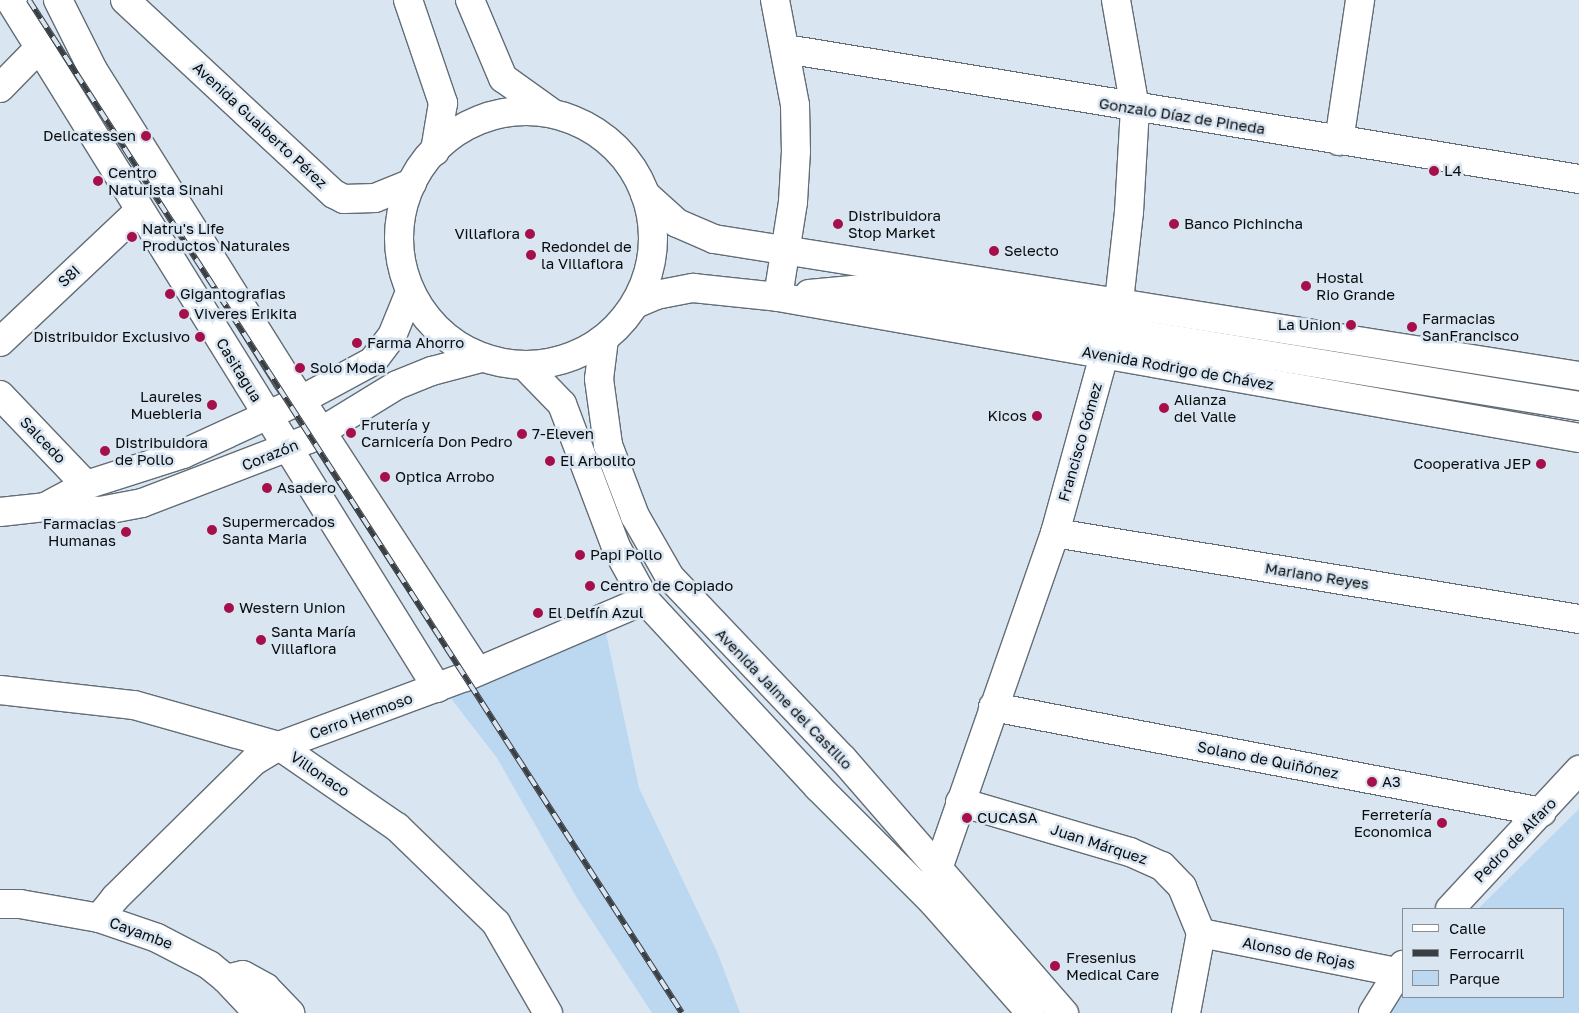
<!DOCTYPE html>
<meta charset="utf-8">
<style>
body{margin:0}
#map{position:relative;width:1579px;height:1013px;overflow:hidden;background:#d9e5f0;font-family:"Golos Text",sans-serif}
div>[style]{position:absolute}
.green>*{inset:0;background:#bcd8f1}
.roads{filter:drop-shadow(1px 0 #626d76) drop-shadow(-1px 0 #626d76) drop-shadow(0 1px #626d76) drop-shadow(0 -1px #626d76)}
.street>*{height:28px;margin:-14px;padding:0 14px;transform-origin:14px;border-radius:14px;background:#fff}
.secondary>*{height:28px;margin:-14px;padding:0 14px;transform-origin:14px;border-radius:14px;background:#fff}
.secondary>.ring{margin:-14px;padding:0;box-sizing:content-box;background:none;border:28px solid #fff;border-radius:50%}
.rail>*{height:5.5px;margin-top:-2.75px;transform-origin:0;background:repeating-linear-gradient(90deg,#d9e5f0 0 11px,#3a3f44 0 22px);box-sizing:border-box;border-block:1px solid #3a3f44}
.dots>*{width:14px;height:14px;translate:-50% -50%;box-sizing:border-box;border:2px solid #d9e5f0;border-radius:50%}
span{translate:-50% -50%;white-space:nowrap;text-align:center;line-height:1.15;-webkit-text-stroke:5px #d9e5f0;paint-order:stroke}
.street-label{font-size:15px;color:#080c0f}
.poi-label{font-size:15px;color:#080c0f}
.right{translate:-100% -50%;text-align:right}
.left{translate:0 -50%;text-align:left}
.legend{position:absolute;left:1402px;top:908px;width:162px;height:90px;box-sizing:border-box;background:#d9e5f0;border:1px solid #858e96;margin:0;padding:6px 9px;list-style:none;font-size:15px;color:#080c0f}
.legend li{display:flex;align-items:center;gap:10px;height:25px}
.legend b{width:25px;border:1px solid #858e96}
</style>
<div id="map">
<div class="green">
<i style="clip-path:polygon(604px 624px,639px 788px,718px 954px,740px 1013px,652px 1013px,577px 898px,497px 758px,446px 692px)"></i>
<i style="clip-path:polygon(1579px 809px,1579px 1013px,1391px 1013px,1403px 995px,1563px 997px,1563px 909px,1478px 909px)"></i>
</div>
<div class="roads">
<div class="street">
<i style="left:10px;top:0;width:810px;rotate:58.17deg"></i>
<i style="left:58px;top:0;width:78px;rotate:63.4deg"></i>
<i style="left:93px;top:70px;width:365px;rotate:57.9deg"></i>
<i style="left:287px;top:379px;width:348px;rotate:56.9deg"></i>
<i style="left:125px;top:0;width:285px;rotate:42.9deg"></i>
<i style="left:334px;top:194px;width:11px;rotate:27deg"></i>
<i style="left:344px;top:199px;width:31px;rotate:-2deg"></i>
<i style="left:375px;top:198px;width:40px;rotate:-22deg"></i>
<i style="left:775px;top:0;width:107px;rotate:79.2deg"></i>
<i style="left:795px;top:105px;width:46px;rotate:88.8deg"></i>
<i style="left:796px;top:151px;width:51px;rotate:93.4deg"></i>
<i style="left:793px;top:202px;width:96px;rotate:99deg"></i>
<i style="left:786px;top:49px;width:804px;rotate:9.31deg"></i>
<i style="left:0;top:88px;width:56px;rotate:-45.7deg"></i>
<i style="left:1339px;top:141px;width:143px;rotate:-81.5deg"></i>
<i style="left:0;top:342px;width:191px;rotate:-43.3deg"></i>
<i style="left:0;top:395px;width:124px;rotate:46.3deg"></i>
<i style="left:1055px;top:533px;width:531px;rotate:9.32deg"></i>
<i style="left:0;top:690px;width:135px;rotate:6.4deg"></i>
<i style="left:134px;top:705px;width:151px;rotate:15.8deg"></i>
<i style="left:279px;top:746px;width:143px;rotate:34.5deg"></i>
<i style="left:397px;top:827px;width:138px;rotate:44.1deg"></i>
<i style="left:496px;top:923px;width:104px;rotate:60deg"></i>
<i style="left:993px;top:707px;width:559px;rotate:10.83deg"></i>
<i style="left:960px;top:802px;width:177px;rotate:16.4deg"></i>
<i style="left:1130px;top:852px;width:35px;rotate:24deg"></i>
<i style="left:1162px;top:866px;width:29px;rotate:46deg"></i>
<i style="left:1182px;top:887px;width:50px;rotate:67.6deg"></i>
<i style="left:931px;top:889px;width:377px;rotate:-70.8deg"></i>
<i style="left:1055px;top:533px;width:241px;rotate:-74.6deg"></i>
<i style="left:1119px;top:301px;width:90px;rotate:-83.6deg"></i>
<i style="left:1129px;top:212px;width:104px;rotate:-86.7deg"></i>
<i style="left:1135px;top:108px;width:110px;rotate:-100deg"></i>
<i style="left:0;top:904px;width:20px"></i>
<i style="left:20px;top:904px;width:80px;rotate:10deg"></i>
<i style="left:99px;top:918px;width:61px;rotate:19deg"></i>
<i style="left:157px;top:938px;width:59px;rotate:27.4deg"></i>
<i style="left:209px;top:965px;width:22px;rotate:39deg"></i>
<i style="left:226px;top:979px;width:47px;rotate:46.7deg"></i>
<i style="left:1450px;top:909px;width:190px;rotate:-47.1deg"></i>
<i style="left:99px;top:918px;width:26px;rotate:-51deg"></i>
<i style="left:115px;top:898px;width:195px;rotate:-44.6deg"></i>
<i style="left:254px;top:761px;width:29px;rotate:-31deg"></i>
<i style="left:279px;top:746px;width:198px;rotate:-20.4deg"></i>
<i style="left:465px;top:677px;width:196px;rotate:-23.2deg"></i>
<i style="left:1201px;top:933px;width:199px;rotate:11.3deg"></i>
<i style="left:226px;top:979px;width:17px;rotate:-13deg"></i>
<i style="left:243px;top:975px;width:26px;rotate:29deg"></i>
<i style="left:266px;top:988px;width:35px;rotate:46deg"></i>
<i style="left:1186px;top:1013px;width:81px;rotate:-79.4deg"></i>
<i style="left:1373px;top:1013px;width:57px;rotate:-58deg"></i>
</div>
<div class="secondary">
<i style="left:408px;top:0;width:109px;rotate:71.2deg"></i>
<i style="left:443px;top:103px;width:49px;rotate:99.5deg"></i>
<i style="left:470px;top:0;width:85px;rotate:67.1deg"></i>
<i style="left:503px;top:78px;width:60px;rotate:35.5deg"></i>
<i class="ring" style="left:399px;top:111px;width:226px;height:226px"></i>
<i style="left:645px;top:194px;width:43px;rotate:42.2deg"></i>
<i style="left:677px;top:223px;width:40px;rotate:23.4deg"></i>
<i style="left:714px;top:239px;width:876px;rotate:9deg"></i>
<i style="left:809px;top:294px;width:54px;rotate:-5.3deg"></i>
<i style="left:863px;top:289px;width:725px;rotate:9.28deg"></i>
<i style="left:635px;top:304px;width:23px;rotate:-23deg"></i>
<i style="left:656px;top:295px;width:38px;rotate:-11deg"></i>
<i style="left:693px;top:288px;width:85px;rotate:6deg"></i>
<i style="left:778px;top:297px;width:813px;rotate:9.98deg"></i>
<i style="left:604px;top:339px;width:40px;rotate:97.1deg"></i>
<i style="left:599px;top:379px;width:67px;rotate:82.2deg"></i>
<i style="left:608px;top:445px;width:76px;rotate:69.2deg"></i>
<i style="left:635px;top:516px;width:70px;rotate:60.2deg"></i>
<i style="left:670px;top:577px;width:251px;rotate:46.5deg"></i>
<i style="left:843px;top:759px;width:337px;rotate:49deg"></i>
<i style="left:525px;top:366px;width:53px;rotate:45.8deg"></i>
<i style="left:562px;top:404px;width:153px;rotate:69.3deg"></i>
<i style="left:616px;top:547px;width:60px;rotate:61.3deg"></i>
<i style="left:645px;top:600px;width:255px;rotate:47.2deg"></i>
<i style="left:818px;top:787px;width:163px;rotate:45deg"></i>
<i style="left:933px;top:902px;width:148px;rotate:48.6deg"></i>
<i style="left:45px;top:507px;width:47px;rotate:-28.2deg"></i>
<i style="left:86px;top:485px;width:102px;rotate:-17.7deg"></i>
<i style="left:183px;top:454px;width:130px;rotate:-24.6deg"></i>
<i style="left:301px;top:400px;width:82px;rotate:-28.4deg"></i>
<i style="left:373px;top:361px;width:31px;rotate:-53deg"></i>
<i style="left:392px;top:336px;width:48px;rotate:-67.8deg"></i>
<i style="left:0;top:512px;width:45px;rotate:-6.3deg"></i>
<i style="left:45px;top:507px;width:55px;rotate:4.2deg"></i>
<i style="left:100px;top:511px;width:43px;rotate:-10.8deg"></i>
<i style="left:142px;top:503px;width:179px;rotate:-21deg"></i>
<i style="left:309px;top:439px;width:103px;rotate:-31.5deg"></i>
<i style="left:397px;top:385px;width:38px;rotate:-22deg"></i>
<i style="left:432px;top:371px;width:51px;rotate:-14.9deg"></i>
</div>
</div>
<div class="rail">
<i style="left:29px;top:0;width:1205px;rotate:57.19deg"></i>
</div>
<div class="dots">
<i style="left:146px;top:136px;background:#a5104b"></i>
<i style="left:1434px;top:171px;background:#a5104b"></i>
<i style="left:98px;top:181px;background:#a5104b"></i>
<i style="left:838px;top:224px;background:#a5104b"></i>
<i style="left:1174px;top:224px;background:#a5104b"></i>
<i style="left:530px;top:234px;background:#a5104b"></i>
<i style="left:132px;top:237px;background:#a5104b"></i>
<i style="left:994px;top:251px;background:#a5104b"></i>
<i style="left:531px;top:255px;background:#a5104b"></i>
<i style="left:1306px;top:286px;background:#a5104b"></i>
<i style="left:170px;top:294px;background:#a5104b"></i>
<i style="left:184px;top:314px;background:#a5104b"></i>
<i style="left:1351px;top:325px;background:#a5104b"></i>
<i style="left:1412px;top:327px;background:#a5104b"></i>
<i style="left:200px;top:337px;background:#a5104b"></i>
<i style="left:357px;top:343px;background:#a5104b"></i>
<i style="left:300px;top:368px;background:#a5104b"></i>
<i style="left:212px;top:405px;background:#a5104b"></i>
<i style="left:1164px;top:408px;background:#a5104b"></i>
<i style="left:1037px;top:416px;background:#a5104b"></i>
<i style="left:351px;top:433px;background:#a5104b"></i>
<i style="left:522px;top:434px;background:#a5104b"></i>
<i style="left:105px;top:451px;background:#a5104b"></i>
<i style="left:550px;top:461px;background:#a5104b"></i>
<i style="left:1541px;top:464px;background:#a5104b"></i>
<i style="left:385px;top:477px;background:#a5104b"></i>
<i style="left:267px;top:488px;background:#a5104b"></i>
<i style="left:212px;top:530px;background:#a5104b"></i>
<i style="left:126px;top:532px;background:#a5104b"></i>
<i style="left:580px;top:555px;background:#a5104b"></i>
<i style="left:590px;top:586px;background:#a5104b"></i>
<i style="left:229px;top:608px;background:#a5104b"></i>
<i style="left:538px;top:613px;background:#a5104b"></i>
<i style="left:261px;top:640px;background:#a5104b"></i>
<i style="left:1372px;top:782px;background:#a5104b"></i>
<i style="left:967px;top:818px;background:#a5104b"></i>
<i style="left:1442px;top:823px;background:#a5104b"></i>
<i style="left:1055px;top:966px;background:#a5104b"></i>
</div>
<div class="street-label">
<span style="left:1182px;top:116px;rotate:9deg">Gonzalo Díaz de Pineda</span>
<span style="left:260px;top:125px;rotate:43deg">Avenida Gualberto Pérez</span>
<span style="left:69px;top:276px;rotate:-43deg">S8I</span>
<span style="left:1178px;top:368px;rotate:10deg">Avenida Rodrigo de Chávez</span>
<span style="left:239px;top:370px;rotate:58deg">Casitagua</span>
<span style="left:43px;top:440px;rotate:46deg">Salcedo</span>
<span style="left:1080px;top:442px;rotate:-74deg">Francisco Gómez</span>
<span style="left:270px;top:455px;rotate:-22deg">Corazón</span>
<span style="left:1317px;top:576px;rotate:9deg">Mariano Reyes</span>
<span style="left:784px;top:699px;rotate:46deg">Avenida Jaime del Castillo</span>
<span style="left:361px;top:716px;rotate:-20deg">Cerro Hermoso</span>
<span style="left:1268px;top:760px;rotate:11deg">Solano de Quiñónez</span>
<span style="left:320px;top:774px;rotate:34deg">Villonaco</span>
<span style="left:1515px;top:840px;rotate:-46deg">Pedro de Alfaro</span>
<span style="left:1099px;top:844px;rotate:18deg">Juan Márquez</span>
<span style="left:141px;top:933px;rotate:20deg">Cayambe</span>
<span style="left:1299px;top:953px;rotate:11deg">Alonso de Rojas</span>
</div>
<div class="poi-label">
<span class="right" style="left:136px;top:136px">Delicatessen</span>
<span class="left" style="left:1444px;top:171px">L4</span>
<span class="left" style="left:108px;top:181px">Centro<br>Naturista Sinahi</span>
<span class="left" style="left:848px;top:224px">Distribuidora<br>Stop Market</span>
<span class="left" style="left:1184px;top:224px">Banco Pichincha</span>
<span class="left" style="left:142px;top:237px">Natru's Life<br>Productos Naturales</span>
<span class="right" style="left:520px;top:234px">Villaflora</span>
<span class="left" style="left:541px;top:255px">Redondel de<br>la Villaflora</span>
<span class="left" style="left:1004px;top:251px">Selecto</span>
<span class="left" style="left:1316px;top:286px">Hostal<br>Rio Grande</span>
<span class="left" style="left:180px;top:294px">Gigantografias</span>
<span class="left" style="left:194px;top:314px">Viveres Erikita</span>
<span class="left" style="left:1422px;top:327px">Farmacias<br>SanFrancisco</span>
<span class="right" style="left:1341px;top:325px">La Union</span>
<span class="right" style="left:190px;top:337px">Distribuidor Exclusivo</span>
<span class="left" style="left:367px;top:343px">Farma Ahorro</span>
<span class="left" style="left:310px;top:368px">Solo Moda</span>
<span class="right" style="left:202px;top:405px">Laureles<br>Muebleria</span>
<span class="left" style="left:1174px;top:408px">Alianza<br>del Valle</span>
<span class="right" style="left:1027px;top:416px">Kicos</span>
<span class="left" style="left:361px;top:433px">Frutería y<br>Carnicería Don Pedro</span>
<span class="left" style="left:532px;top:434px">7-Eleven</span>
<span class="left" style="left:115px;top:451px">Distribuidora<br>de Pollo</span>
<span class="left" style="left:560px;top:461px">El Arbolito</span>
<span class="right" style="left:1531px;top:464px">Cooperativa JEP</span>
<span class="left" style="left:395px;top:477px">Optica Arrobo</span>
<span class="left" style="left:277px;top:488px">Asadero</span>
<span class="left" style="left:222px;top:530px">Supermercados<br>Santa Maria</span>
<span class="right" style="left:116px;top:532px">Farmacias<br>Humanas</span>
<span class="left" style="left:590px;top:555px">Papi Pollo</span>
<span class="left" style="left:600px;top:586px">Centro de Copiado</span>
<span class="left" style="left:239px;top:608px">Western Union</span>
<span class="left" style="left:548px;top:613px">El Delfín Azul</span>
<span class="left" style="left:271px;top:640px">Santa María<br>Villaflora</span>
<span class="left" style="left:1382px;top:782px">A3</span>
<span class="right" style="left:1432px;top:823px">Ferretería<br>Economica</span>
<span class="left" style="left:977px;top:818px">CUCASA</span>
<span class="left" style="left:1066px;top:966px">Fresenius<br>Medical Care</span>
</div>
<ul class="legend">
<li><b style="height:6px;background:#fff"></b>Calle</li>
<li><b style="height:6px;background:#3a3f44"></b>Ferrocarril</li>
<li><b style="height:14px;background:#bcd8f1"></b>Parque</li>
</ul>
</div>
